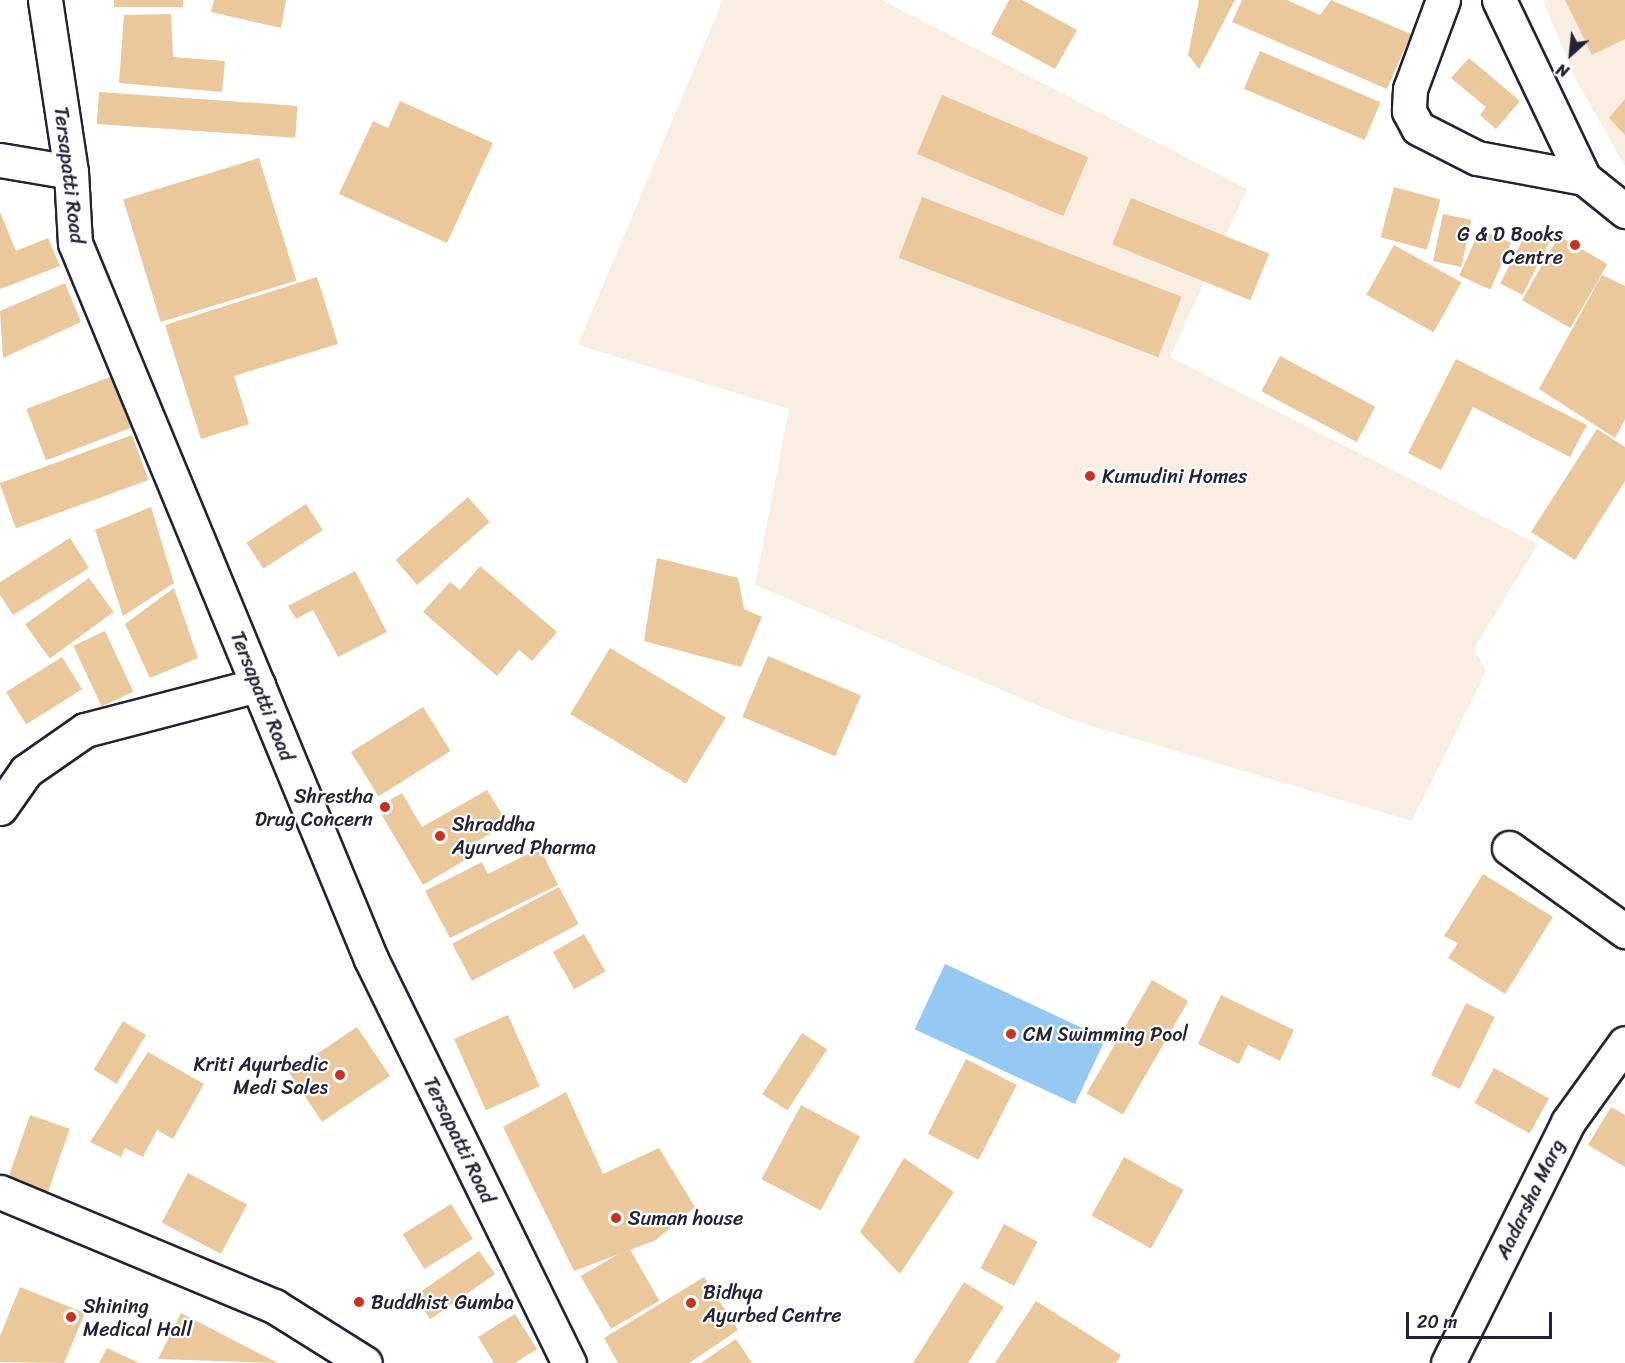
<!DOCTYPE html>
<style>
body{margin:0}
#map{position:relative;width:1625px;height:1363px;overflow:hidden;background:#fff;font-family:Sriracha,sans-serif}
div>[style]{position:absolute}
.built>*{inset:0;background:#f9eee1}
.water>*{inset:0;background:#95c8f2;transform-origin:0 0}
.building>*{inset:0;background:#ebc79c;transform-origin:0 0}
.roads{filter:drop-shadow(2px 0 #22223b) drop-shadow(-2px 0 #22223b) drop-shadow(0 2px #22223b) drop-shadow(0 -2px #22223b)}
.minor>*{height:33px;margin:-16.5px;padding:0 16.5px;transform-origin:16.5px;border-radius:16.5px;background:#fff}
.major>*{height:33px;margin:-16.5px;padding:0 16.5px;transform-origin:16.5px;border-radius:16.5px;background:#fff}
.dots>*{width:16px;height:16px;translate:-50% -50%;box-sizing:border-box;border:3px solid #fff;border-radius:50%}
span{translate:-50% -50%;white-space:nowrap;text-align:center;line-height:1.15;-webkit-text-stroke:4.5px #fff;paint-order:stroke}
.street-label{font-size:20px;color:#22223b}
.poi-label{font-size:20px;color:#22223b}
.right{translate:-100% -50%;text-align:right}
.left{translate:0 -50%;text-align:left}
.north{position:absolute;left:1541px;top:24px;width:60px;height:60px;-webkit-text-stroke:4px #fff;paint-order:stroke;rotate:207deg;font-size:16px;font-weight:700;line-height:24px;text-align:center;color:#22223b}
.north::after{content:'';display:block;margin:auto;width:21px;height:27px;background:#22223b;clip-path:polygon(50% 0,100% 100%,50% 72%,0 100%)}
.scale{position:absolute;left:1406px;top:1312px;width:146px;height:27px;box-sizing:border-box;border:3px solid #22223b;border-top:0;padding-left:8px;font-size:18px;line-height:21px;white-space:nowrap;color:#22223b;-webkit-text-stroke:4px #fff;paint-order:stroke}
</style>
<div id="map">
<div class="built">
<i style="clip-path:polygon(723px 0,882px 0,1247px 189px,1170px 357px,1538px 544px,1474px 648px,1486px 671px,1412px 821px,1075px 721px,755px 585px,789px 409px,578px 345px)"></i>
<i style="clip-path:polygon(1543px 0,1625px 0,1625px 166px,1576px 80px)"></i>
</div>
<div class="water">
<i style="left:945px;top:964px;width:177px;height:72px;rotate:25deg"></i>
</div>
<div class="building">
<i style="left:114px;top:0;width:69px;height:7px"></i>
<i style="clip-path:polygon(214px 0,286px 0,281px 28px,211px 12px)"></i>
<i style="clip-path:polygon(1009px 0,1022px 0,1077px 30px,1055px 69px,991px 34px)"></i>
<i style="clip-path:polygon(1199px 0,1235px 0,1199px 69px,1188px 55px)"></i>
<i style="clip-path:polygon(1242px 0,1287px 0,1320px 15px,1331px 0,1411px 34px,1387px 89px,1232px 22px)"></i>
<i style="clip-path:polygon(1565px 0,1625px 0,1625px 39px,1592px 55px)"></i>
<i style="clip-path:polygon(171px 14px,173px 57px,225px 61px,222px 92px,119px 83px,124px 15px)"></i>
<i style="left:1260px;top:51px;width:131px;height:41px;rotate:23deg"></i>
<i style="clip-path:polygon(1469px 58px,1520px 101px,1496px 129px,1480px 115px,1486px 107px,1451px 78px)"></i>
<i style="left:99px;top:92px;width:199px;height:32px;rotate:4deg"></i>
<i style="left:942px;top:95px;width:159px;height:64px;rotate:23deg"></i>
<i style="clip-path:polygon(1625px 99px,1625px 135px,1609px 118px)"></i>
<i style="clip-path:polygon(400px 101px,493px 143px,447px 243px,339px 194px,373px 121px,388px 128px)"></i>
<i style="left:259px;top:158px;width:128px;height:142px;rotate:73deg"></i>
<i style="left:1394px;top:187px;width:48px;height:52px;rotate:15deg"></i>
<i style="left:922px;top:197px;width:278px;height:65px;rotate:21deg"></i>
<i style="left:1131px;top:198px;width:149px;height:50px;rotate:22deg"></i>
<i style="clip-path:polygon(0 212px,16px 251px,48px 238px,60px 266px,0 289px)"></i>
<i style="left:1443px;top:214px;width:29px;height:48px;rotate:12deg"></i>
<i style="left:1480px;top:229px;width:34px;height:51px;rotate:24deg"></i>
<i style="left:1527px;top:231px;width:25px;height:59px;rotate:27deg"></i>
<i style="left:1559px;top:236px;width:56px;height:74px;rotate:30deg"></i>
<i style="left:1394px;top:245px;width:77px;height:57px;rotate:29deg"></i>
<i style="clip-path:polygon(1602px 275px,1625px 286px,1625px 419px,1615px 438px,1539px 389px)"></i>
<i style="clip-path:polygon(317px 277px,338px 344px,234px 376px,249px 424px,201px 439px,165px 325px)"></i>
<i style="clip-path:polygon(65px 283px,81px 322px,3px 358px,0 311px)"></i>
<i style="left:1280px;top:356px;width:108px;height:40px;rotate:28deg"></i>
<i style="clip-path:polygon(1456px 359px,1587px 425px,1570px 457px,1473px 407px,1441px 470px,1408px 453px)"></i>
<i style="left:115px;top:375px;width:55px;height:95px;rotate:69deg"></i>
<i style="clip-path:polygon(1597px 429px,1625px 447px,1625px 481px,1575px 560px,1531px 532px)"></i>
<i style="left:132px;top:435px;width:48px;height:141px;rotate:70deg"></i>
<i style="left:468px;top:497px;width:33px;height:96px;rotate:49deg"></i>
<i style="left:306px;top:504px;width:31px;height:71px;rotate:57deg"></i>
<i style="clip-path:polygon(151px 507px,174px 583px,123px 616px,95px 530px)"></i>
<i style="clip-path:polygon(70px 538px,89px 568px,13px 615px,0 595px,0 582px)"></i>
<i style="clip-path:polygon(657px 558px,738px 578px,744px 609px,762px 617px,741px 667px,644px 641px)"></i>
<i style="clip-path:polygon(480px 566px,557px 632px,532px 661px,519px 650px,497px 676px,423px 612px,450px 582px,460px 590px)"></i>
<i style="clip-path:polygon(355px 571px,387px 632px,338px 657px,313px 610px,296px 619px,288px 606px)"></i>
<i style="left:89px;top:578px;width:42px;height:79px;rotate:54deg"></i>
<i style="clip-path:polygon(174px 588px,198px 658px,150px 678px,125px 624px)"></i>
<i style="left:105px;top:631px;width:67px;height:35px;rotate:65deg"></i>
<i style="left:610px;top:648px;width:135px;height:77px;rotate:31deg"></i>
<i style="left:768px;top:656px;width:101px;height:66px;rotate:23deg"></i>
<i style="left:62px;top:657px;width:38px;height:66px;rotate:58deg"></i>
<i style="left:423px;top:707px;width:52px;height:85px;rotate:58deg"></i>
<i style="clip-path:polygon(487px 790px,508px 824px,470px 845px,475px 854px,423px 885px,377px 807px,402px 793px,422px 827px)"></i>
<i style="clip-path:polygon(540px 848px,558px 885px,450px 938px,425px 891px,482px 862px,488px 874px)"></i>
<i style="clip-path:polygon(1483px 874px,1553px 917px,1505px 994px,1448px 958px,1458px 943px,1444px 936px)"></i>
<i style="left:559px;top:887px;width:42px;height:121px;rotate:62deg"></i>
<i style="left:584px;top:934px;width:43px;height:36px;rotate:60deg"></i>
<i style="left:1152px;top:980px;width:42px;height:131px;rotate:30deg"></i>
<i style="clip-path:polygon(1221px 995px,1294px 1030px,1280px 1061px,1248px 1045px,1239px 1064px,1198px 1044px)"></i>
<i style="left:1466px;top:1003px;width:32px;height:80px;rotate:26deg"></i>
<i style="left:508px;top:1015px;width:78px;height:59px;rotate:66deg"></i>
<i style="left:123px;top:1021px;width:27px;height:57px;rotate:31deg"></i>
<i style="left:357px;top:1027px;width:59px;height:82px;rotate:56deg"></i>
<i style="left:802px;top:1033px;width:30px;height:73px;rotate:33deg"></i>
<i style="clip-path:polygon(148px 1052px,204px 1084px,173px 1139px,157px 1130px,143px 1157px,125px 1148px,121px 1157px,90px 1142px)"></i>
<i style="left:966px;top:1059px;width:57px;height:84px;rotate:27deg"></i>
<i style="left:1494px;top:1068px;width:63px;height:40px;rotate:29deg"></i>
<i style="clip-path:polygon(566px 1092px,603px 1174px,659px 1148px,695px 1207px,656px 1240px,574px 1271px,503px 1127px)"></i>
<i style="left:801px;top:1105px;width:67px;height:84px;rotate:28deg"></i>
<i style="clip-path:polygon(1611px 1107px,1625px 1115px,1625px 1167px,1588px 1145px)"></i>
<i style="left:30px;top:1115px;width:42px;height:77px;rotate:19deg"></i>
<i style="left:1124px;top:1157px;width:68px;height:67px;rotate:29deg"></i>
<i style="clip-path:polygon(904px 1158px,954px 1192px,900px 1274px,860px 1232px)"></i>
<i style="left:188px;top:1173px;width:67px;height:56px;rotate:28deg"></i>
<i style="left:451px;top:1204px;width:41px;height:57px;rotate:58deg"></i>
<i style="left:1004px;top:1224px;width:38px;height:50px;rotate:28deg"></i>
<i style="left:629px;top:1248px;width:61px;height:56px;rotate:60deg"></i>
<i style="left:479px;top:1251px;width:28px;height:79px;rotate:55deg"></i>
<i style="clip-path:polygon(704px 1277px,738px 1330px,689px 1363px,618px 1363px,604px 1338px)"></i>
<i style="clip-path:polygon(964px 1282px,1004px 1307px,968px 1363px,913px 1363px)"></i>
<i style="clip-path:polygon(20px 1287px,85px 1313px,64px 1363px,0 1362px,0 1336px)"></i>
<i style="clip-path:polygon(1036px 1301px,1121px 1355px,1116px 1363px,995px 1363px)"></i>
<i style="clip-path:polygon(181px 1313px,278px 1363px,158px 1359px)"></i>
<i style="clip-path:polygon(515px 1314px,537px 1349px,515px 1363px,494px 1363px,478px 1337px)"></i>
<i style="clip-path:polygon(736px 1339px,752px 1363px,701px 1363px)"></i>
<i style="clip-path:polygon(107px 1348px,139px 1363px,99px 1363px)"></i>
</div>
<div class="roads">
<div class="minor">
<i style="left:0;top:160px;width:72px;rotate:9.6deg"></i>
<i style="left:0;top:808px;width:45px;rotate:-54.9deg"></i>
<i style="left:26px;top:771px;width:72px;rotate:-34.8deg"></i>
<i style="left:85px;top:730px;width:179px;rotate:-14.6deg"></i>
<i style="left:1509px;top:848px;width:143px;rotate:35.6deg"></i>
<i style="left:1448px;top:1363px;width:269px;rotate:-63.5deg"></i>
<i style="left:1568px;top:1122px;width:97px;rotate:-54.2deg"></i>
</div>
<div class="major">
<i style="left:45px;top:0;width:174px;rotate:81.4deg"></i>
<i style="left:71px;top:172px;width:71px;rotate:86.8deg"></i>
<i style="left:75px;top:243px;width:775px;rotate:67.54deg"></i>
<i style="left:371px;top:959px;width:450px;rotate:63.9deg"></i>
<i style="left:1443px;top:0;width:95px;rotate:110.3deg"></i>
<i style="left:1410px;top:89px;width:22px;rotate:93deg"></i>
<i style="left:1409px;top:111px;width:19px;rotate:62deg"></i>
<i style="left:1418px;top:128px;width:66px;rotate:27deg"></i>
<i style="left:1477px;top:158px;width:109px;rotate:10.6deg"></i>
<i style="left:1499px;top:0;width:197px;rotate:64.5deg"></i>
<i style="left:1584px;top:178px;width:53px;rotate:38.8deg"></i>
<i style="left:0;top:1192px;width:297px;rotate:22.6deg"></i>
<i style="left:274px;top:1306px;width:107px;rotate:32.1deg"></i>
</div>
</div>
<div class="dots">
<i style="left:1575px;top:245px;background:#c8321e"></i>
<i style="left:1090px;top:476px;background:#c8321e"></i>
<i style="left:385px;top:807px;background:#c8321e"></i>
<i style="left:440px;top:836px;background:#c8321e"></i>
<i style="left:1011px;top:1034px;background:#c8321e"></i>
<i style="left:340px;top:1075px;background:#c8321e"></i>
<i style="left:616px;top:1218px;background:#c8321e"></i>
<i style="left:359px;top:1302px;background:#c8321e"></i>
<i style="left:691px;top:1303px;background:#c8321e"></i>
<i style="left:71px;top:1317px;background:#c8321e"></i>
</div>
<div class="street-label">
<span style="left:69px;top:175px;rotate:83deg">Tersapatti Road</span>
<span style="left:262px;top:696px;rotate:68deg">Tersapatti Road</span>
<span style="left:459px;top:1140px;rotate:64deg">Tersapatti Road</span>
<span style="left:1530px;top:1199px;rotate:-64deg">Aadarsha Marg</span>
</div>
<div class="poi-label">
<span class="right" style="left:1563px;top:246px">G &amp; D Books<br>Centre</span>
<span class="left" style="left:1102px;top:476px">Kumudini Homes</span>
<span class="right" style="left:373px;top:808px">Shrestha<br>Drug Concern</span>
<span class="left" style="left:452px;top:836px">Shraddha<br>Ayurved Pharma</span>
<span class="left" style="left:1023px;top:1034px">CM Swimming Pool</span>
<span class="right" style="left:328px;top:1076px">Kriti Ayurbedic<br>Medi Sales</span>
<span class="left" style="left:628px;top:1218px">Suman house</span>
<span class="left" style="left:703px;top:1304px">Bidhya<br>Ayurbed Centre</span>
<span class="left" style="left:371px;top:1302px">Buddhist Gumba</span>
<span class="left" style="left:83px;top:1318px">Shining<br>Medical Hall</span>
</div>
<div class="north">N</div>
<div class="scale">20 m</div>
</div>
